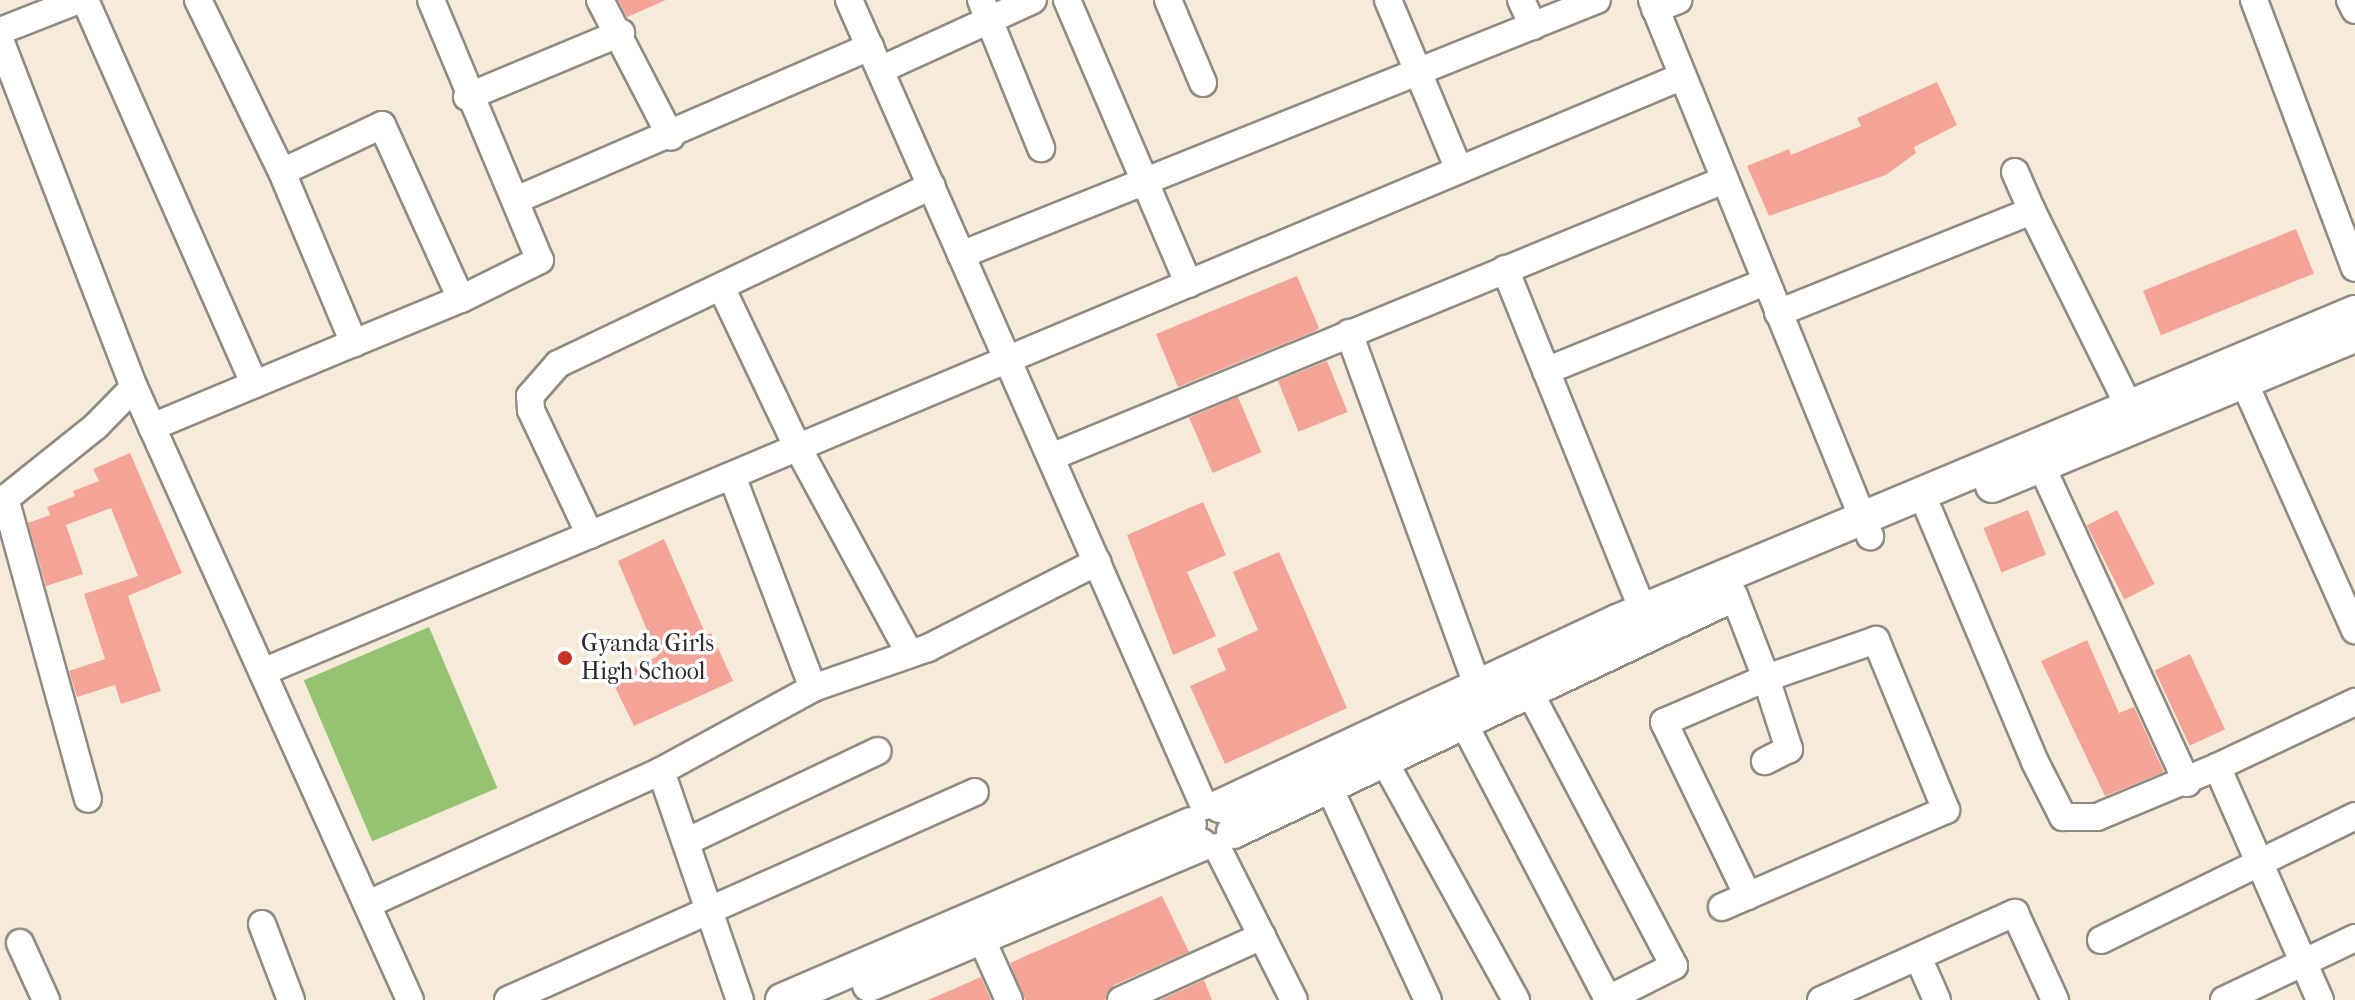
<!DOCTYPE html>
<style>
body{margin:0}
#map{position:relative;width:2355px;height:1000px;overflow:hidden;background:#f5ebd8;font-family:"IM FELL French Canon",serif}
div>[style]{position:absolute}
.green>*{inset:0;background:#95c371;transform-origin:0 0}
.building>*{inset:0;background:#f4a497;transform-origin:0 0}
.roads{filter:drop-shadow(2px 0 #908b82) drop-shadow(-2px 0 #908b82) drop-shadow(0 2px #908b82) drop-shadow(0 -2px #908b82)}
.minor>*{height:26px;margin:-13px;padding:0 13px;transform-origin:13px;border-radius:13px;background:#fff}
.major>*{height:32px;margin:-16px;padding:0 16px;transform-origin:16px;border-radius:16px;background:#fff}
.dots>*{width:22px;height:22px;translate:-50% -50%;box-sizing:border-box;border:4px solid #fff;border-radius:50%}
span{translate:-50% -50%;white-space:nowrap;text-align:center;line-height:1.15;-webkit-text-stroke:7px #fff;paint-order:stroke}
.poi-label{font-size:24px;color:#2b2b2b}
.left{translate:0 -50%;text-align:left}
</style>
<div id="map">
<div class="green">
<i style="left:429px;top:627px;width:175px;height:136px;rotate:67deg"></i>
</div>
<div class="building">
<i style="clip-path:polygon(618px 0,666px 0,627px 17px)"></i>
<i style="clip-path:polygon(1937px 82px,1957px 125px,1914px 147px,1916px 153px,1886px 175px,1769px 216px,1747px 166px,1789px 149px,1791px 155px,1861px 126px,1857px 118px)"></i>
<i style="left:2296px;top:229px;width:48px;height:165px;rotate:68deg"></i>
<i style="clip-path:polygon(1297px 276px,1319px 328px,1315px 331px,1178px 387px,1156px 334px)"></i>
<i style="left:1327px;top:361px;width:55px;height:53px;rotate:68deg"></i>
<i style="left:1238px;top:397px;width:60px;height:53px;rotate:67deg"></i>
<i style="clip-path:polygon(130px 453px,182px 573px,128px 596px,161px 691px,121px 704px,115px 685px,77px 697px,69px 671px,105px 659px,84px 594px,138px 576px,111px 508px,66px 525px,83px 574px,46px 586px,28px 523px,50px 515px,47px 507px,75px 496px,73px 491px,99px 481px,93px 469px)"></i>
<i style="clip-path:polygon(1203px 502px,1226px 555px,1187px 572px,1216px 636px,1173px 655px,1127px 535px)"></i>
<i style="left:2028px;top:510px;width:48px;height:48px;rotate:68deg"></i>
<i style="left:2117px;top:510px;width:83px;height:34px;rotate:63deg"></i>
<i style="clip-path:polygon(664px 539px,706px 635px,711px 633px,733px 681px,634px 726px,611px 679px,658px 656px,618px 561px)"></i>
<i style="clip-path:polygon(1279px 552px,1347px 708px,1225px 764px,1190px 686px,1226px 670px,1217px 649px,1258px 630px,1233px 572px)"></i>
<i style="clip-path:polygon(2087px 640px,2119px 713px,2134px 707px,2164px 772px,2105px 796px,2041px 661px)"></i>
<i style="left:2190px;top:654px;width:83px;height:39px;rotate:65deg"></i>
<i style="clip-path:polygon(1162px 896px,1189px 952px,1114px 985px,1105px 1000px,1025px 1000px,1010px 963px)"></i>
<i style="clip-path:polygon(981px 977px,991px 1000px,928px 1000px)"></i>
<i style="clip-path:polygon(1204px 980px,1212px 1000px,1160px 1000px)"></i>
</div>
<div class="roads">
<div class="minor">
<i style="left:85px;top:0;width:420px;rotate:66.2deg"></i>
<i style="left:198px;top:0;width:191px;rotate:64deg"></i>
<i style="left:431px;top:0;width:282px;rotate:67.3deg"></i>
<i style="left:540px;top:260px;width:88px;rotate:153.7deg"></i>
<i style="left:600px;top:0;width:154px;rotate:62.6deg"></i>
<i style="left:849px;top:0;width:881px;rotate:66.23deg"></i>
<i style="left:981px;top:0;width:160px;rotate:67.9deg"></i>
<i style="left:1067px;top:0;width:309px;rotate:66.8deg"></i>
<i style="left:1168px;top:0;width:90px;rotate:67.1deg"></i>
<i style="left:1388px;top:0;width:184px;rotate:67.3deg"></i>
<i style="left:1521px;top:0;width:29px;rotate:65deg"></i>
<i style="left:1652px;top:0;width:579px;rotate:67.87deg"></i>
<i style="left:2254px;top:0;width:286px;rotate:69.4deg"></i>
<i style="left:2350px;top:0;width:11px;rotate:63deg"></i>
<i style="left:1655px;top:9px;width:25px;rotate:-21deg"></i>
<i style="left:0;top:31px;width:85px;rotate:-21.4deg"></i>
<i style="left:0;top:40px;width:372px;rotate:68.9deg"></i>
<i style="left:880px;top:70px;width:168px;rotate:-24.6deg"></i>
<i style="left:467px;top:97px;width:167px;rotate:-22.6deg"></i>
<i style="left:2015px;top:172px;width:43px;rotate:66.4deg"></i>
<i style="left:516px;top:200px;width:386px;rotate:-23.4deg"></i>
<i style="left:961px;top:255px;width:685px;rotate:-21.85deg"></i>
<i style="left:1505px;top:269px;width:368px;rotate:68deg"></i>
<i style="left:722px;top:289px;width:176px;rotate:64.5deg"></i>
<i style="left:798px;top:448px;width:231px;rotate:61.5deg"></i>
<i style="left:1778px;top:313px;width:274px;rotate:-21.9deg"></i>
<i style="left:2032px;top:211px;width:216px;rotate:63.6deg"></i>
<i style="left:1349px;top:333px;width:377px;rotate:70deg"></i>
<i style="left:1546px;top:371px;width:236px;rotate:-22.1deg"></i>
<i style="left:2244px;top:382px;width:272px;rotate:65.9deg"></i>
<i style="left:152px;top:427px;width:219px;rotate:-22.6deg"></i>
<i style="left:354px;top:343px;width:116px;rotate:-22.4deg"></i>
<i style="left:461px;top:299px;width:191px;rotate:-114.4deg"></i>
<i style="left:382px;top:125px;width:110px;rotate:154.8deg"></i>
<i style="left:282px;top:172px;width:186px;rotate:67.2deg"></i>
<i style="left:1051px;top:457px;width:728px;rotate:-22.37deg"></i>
<i style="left:2041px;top:465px;width:350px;rotate:65.3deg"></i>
<i style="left:732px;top:476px;width:227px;rotate:69.1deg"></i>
<i style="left:5px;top:498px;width:312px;rotate:74.6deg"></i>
<i style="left:0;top:503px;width:123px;rotate:-38.7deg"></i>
<i style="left:96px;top:426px;width:54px;rotate:-45.7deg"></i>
<i style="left:134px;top:387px;width:672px;rotate:65.76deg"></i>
<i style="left:1929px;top:511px;width:272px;rotate:67.1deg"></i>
<i style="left:2035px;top:762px;width:62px;rotate:63deg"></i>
<i style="left:2063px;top:817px;width:34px"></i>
<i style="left:2097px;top:817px;width:130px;rotate:-22.6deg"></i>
<i style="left:590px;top:535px;width:138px;rotate:-115.3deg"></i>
<i style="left:531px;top:410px;width:14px;rotate:-94deg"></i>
<i style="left:530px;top:396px;width:43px;rotate:-48.8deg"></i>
<i style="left:558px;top:364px;width:414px;rotate:-25.5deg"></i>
<i style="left:265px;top:671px;width:1536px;rotate:-22.76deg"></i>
<i style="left:1528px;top:689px;width:313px;rotate:62.2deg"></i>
<i style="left:1674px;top:966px;width:76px;rotate:153.4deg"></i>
<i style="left:1462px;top:720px;width:315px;rotate:62.4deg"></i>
<i style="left:1383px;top:759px;width:275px;rotate:61.1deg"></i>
<i style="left:661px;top:771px;width:242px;rotate:71deg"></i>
<i style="left:1328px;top:785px;width:237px;rotate:65.1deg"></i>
<i style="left:686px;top:842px;width:212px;rotate:-25.4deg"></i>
<i style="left:1217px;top:847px;width:171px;rotate:63.3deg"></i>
<i style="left:1748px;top:896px;width:193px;rotate:-115.8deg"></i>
<i style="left:1664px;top:722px;width:111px;rotate:-23.3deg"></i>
<i style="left:1766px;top:678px;width:75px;rotate:72.1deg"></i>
<i style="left:1789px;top:749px;width:27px;rotate:153deg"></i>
<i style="left:368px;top:904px;width:322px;rotate:-24.4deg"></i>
<i style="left:661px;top:771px;width:173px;rotate:-28.6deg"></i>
<i style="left:813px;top:688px;width:122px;rotate:-19.2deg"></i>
<i style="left:928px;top:648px;width:190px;rotate:-27deg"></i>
<i style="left:1722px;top:907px;width:244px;rotate:-23.4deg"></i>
<i style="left:1946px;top:810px;width:184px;rotate:-112.4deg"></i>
<i style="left:1876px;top:640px;width:116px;rotate:160.9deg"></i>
<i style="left:1766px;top:678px;width:89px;rotate:-111.1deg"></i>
<i style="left:262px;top:924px;width:81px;rotate:69.1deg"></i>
<i style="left:981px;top:938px;width:68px;rotate:65.7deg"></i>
<i style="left:2101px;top:940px;width:283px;rotate:-26deg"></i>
<i style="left:20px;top:943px;width:63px;rotate:65.5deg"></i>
<i style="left:1918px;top:957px;width:47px;rotate:66.2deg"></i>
<i style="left:508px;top:1000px;width:511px;rotate:-24.01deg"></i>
<i style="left:1121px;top:1000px;width:155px;rotate:-24.4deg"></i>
<i style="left:1821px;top:1000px;width:213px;rotate:-24.2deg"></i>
<i style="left:2015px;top:913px;width:96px;rotate:65.3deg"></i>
<i style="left:2224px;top:1000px;width:145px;rotate:-25.3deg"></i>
<i style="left:2320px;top:1000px;width:255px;rotate:-113.8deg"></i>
<i style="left:2217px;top:767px;width:153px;rotate:-25.2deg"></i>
</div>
<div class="major">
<i style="left:1992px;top:486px;width:393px;rotate:-22.5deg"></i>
<i style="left:1220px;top:806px;width:438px;rotate:-25deg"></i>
<i style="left:1617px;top:621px;width:800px;rotate:-22.72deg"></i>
<i style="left:1233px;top:832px;width:540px;rotate:-25.33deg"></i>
<i style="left:869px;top:985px;width:360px;rotate:-22.9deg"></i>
<i style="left:782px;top:1000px;width:444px;rotate:-23.3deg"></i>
</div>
</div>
<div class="dots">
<i style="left:565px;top:658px;background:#c8321e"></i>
</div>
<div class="poi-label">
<span class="left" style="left:581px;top:658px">Gyanda Girls<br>High School</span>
</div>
</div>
